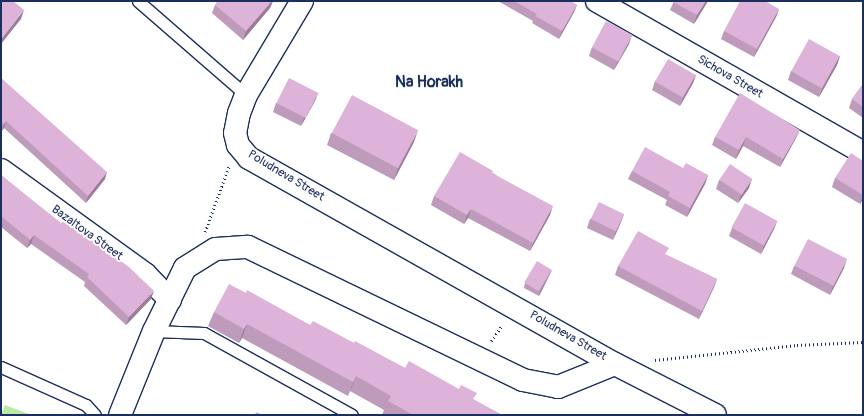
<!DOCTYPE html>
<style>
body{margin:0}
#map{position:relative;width:864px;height:416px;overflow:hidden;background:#fff;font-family:Pangolin,sans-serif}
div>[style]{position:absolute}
.green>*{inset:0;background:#bbeaa9}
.path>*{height:2.5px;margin-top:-1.25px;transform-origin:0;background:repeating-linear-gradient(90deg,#1b2f5e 0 1px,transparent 0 4px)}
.roads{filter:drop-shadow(1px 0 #1b2f5e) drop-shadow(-1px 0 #1b2f5e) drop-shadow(0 1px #1b2f5e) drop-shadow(0 -1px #1b2f5e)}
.service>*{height:11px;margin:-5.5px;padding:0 5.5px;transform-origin:5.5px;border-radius:5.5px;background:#fff}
.minor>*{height:22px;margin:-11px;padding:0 11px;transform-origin:11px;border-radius:11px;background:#fff}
.wall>*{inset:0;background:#be9abb}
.shaded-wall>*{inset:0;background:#9b7d98}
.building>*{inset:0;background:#ddb3d9;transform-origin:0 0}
span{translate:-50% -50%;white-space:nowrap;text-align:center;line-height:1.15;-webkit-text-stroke:4px #fff;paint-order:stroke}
.street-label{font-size:12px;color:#1b2f5e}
.district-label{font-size:16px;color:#1b2f5e;font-weight:700}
.frame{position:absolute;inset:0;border:2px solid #1b2f5e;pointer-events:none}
</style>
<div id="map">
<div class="green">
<i style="clip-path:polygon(5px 405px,32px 415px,1px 415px)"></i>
</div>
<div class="path">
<i style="left:205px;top:232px;width:70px;rotate:-70deg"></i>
<i style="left:491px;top:341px;width:19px;rotate:-55deg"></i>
<i style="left:655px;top:360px;width:143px;rotate:-6deg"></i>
<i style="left:797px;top:345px;width:66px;rotate:-2.6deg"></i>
</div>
<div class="roads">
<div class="service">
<i style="left:138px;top:1px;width:143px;rotate:41deg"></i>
<i style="left:154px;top:331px;width:50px;rotate:2.3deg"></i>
<i style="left:204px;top:333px;width:169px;rotate:29deg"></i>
<i style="left:1px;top:367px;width:93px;rotate:24.1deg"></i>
<i style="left:86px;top:405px;width:13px;rotate:48deg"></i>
</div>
<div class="minor">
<i style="left:302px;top:1px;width:109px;rotate:120.8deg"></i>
<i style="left:246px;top:95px;width:19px;rotate:111deg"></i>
<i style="left:239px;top:113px;width:20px;rotate:101deg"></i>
<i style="left:235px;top:133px;width:12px;rotate:76deg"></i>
<i style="left:238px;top:145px;width:17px;rotate:50deg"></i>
<i style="left:249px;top:158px;width:420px;rotate:29.4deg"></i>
<i style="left:615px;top:364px;width:112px;rotate:27deg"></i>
<i style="left:597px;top:1px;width:306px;rotate:29.7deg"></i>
<i style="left:1px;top:170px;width:178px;rotate:35.8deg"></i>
<i style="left:145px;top:274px;width:36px;rotate:46deg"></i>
<i style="left:120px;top:415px;width:91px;rotate:-68deg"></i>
<i style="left:154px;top:331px;width:70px;rotate:-63.8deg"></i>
<i style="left:185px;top:268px;width:36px;rotate:-32deg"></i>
<i style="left:216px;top:249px;width:32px;rotate:-4deg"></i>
<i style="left:248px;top:247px;width:305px;rotate:25.8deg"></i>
<i style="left:523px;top:380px;width:36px;rotate:11deg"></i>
<i style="left:558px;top:387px;width:61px;rotate:-22deg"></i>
</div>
</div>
<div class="wall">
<i style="clip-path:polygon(218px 1px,273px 1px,270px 8px,243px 40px,212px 13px,215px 5px)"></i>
<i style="clip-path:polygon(498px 1px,570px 1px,577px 5px,574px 12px,559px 39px,532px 23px,533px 21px)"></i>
<i style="clip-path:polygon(674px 1px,708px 1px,694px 24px,670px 10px)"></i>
<i style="clip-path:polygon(779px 9px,776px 17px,754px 57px,721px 39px,724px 31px)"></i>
<i style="clip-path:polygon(629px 44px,614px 70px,589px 56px,592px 47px)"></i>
<i style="clip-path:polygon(840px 56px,837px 65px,819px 97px,788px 80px,791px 71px)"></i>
<i style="clip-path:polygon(696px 75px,693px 83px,680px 106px,652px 90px,655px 81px)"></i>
<i style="clip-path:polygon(1px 78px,105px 179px,86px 203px,4px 128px,2px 131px,1px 130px)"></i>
<i style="clip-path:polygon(863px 84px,863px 118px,849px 108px,852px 99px)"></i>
<i style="clip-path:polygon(318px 93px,315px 101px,301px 126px,273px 112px,276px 103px)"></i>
<i style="clip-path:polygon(800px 130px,796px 138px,780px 167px,743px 146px,736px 159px,712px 145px,715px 137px)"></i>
<i style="clip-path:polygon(331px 133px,414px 142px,394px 180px,327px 145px)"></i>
<i style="clip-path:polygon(863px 161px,863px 199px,860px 204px,832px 187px,835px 178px)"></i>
<i style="clip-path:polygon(683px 168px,708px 175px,705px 184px,687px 217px,665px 205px,667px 200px,628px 179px,632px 171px)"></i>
<i style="clip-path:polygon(493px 173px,550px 215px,530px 251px,468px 218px,464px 224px,431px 205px,434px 196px)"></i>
<i style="clip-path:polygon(1px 175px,151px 299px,126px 325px,84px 286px,85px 282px,31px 244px,27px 248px,1px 227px)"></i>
<i style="clip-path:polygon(719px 180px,749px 188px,738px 203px,716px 189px)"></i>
<i style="clip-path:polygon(624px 214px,621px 222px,613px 240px,587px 228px,590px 219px)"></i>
<i style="clip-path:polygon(777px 221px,774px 229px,761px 254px,729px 236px,732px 228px)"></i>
<i style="clip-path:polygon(666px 255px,717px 279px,714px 287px,699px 319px,615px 275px,618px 266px)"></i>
<i style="clip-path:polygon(794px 266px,844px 268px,830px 295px,791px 274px)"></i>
<i style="clip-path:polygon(552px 270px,539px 296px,524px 288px,525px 283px)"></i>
<i style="clip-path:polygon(246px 293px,310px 325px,354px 343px,405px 368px,474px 400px,502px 415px,382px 415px,384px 410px,350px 391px,348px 396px,242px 338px,239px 343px,208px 326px,214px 312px)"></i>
</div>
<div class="shaded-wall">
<i style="clip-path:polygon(272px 1px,273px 1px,270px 8px,243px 40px,246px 31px)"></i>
<i style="clip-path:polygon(706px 1px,708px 1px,694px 24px,697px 15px)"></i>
<i style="clip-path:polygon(577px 5px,574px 12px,559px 39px,562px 31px)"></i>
<i style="clip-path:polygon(779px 9px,776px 17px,754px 57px,757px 49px)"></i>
<i style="clip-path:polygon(24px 10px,21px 19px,1px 44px,1px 41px,2px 38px)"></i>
<i style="clip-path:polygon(632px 35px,629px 44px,614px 70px,618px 61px)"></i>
<i style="clip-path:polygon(840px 56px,837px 65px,819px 97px,822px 89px)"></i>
<i style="clip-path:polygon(696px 75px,693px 83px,680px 106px,683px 97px)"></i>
<i style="clip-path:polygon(318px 93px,315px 101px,301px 126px,304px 118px)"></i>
<i style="clip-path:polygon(6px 121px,4px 128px,2px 131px,4px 124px)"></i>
<i style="clip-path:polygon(418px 130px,414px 142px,394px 180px,398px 168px)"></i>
<i style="clip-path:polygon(800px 130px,796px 138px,780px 167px,783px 159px)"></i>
<i style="clip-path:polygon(746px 137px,743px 146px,736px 159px,739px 150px)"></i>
<i style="clip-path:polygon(107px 172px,105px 179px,86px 203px,88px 196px)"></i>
<i style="clip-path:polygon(708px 175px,705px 184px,687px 217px,690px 208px)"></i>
<i style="clip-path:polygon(752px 179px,749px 188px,738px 203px,741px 195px)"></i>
<i style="clip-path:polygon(863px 195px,863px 199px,860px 204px)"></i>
<i style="clip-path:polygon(553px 206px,550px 215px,530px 251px,533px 243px)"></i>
<i style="clip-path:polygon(471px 209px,468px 218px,464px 224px,467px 215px)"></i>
<i style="clip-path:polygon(624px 214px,621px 222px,613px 240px,616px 231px)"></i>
<i style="clip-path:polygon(777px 221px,774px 229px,761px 254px,764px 245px)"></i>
<i style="clip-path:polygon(34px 235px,31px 244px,27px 248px,30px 240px)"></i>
<i style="clip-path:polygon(847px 259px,844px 268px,830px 295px,833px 286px)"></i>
<i style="clip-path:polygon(552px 270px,539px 296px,540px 291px)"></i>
<i style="clip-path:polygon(717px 279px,714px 287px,699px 319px,702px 311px)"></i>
<i style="clip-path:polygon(154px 291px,151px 299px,126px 325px,129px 317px)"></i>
<i style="clip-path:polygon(247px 324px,242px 338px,239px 343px,244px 329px)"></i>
<i style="clip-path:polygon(356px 376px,348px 396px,353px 382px)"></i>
</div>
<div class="building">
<i style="clip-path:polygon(1px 1px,13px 1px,24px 10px,2px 38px,1px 37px)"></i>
<i style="clip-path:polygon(218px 1px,272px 1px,246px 31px,215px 5px)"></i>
<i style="clip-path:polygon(514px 1px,570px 1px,577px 5px,562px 31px,535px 16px,537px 14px)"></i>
<i style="clip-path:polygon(674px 1px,706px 1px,697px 15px,673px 2px)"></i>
<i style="clip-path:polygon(740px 1px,765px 1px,779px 9px,757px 49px,724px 31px)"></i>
<i style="left:606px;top:21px;width:30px;height:30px;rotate:28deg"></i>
<i style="left:809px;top:39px;width:35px;height:37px;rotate:29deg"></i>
<i style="left:668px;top:59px;width:32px;height:26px;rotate:30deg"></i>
<i style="clip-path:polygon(1px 78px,107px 172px,88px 196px,6px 121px,4px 124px,1px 121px)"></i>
<i style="left:289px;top:78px;width:33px;height:28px;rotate:27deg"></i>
<i style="clip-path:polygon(863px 84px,863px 107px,852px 99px)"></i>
<i style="clip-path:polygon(740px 93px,800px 130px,783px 159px,746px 137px,739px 150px,715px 137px)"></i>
<i style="left:352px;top:95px;width:75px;height:43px;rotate:28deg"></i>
<i style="clip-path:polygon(645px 147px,683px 168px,686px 163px,708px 175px,690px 208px,668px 196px,670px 192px,632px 171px)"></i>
<i style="clip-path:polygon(460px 152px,493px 171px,492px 173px,553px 206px,533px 243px,471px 209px,467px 215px,434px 196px)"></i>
<i style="clip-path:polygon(851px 153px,863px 161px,863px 195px,835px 178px)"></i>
<i style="left:730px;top:164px;width:27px;height:19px;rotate:34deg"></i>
<i style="clip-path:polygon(1px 175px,61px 223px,64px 220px,129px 267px,154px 291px,129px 317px,87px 277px,89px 274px,34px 235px,30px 240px,1px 216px)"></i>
<i style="left:599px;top:202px;width:28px;height:19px;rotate:26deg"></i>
<i style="left:745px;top:203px;width:37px;height:28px;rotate:29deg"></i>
<i style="clip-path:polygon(638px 231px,669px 248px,665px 254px,717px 279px,702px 311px,618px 266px)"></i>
<i style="left:808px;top:239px;width:44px;height:30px;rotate:27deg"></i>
<i style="left:537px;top:261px;width:17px;height:25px;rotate:31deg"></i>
<i style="clip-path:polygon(229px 284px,246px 293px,247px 290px,310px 325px,313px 321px,354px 343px,355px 341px,405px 368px,409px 361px,459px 389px,461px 385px,477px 393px,473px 399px,502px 415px,413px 415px,388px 401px,391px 396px,356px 376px,353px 382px,247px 324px,244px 329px,214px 312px)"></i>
<i style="clip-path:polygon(257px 412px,262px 415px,254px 415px)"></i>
</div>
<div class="street-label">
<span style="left:730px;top:77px;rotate:30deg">Sichova Street</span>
<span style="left:286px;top:176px;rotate:31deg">Poludneva Street</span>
<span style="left:87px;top:233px;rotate:36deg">Bazaltova Street</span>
<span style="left:568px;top:336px;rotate:30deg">Poludneva Street</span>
</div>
<div class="district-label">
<span style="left:429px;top:82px">Na Horakh</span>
</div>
<div class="frame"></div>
</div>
